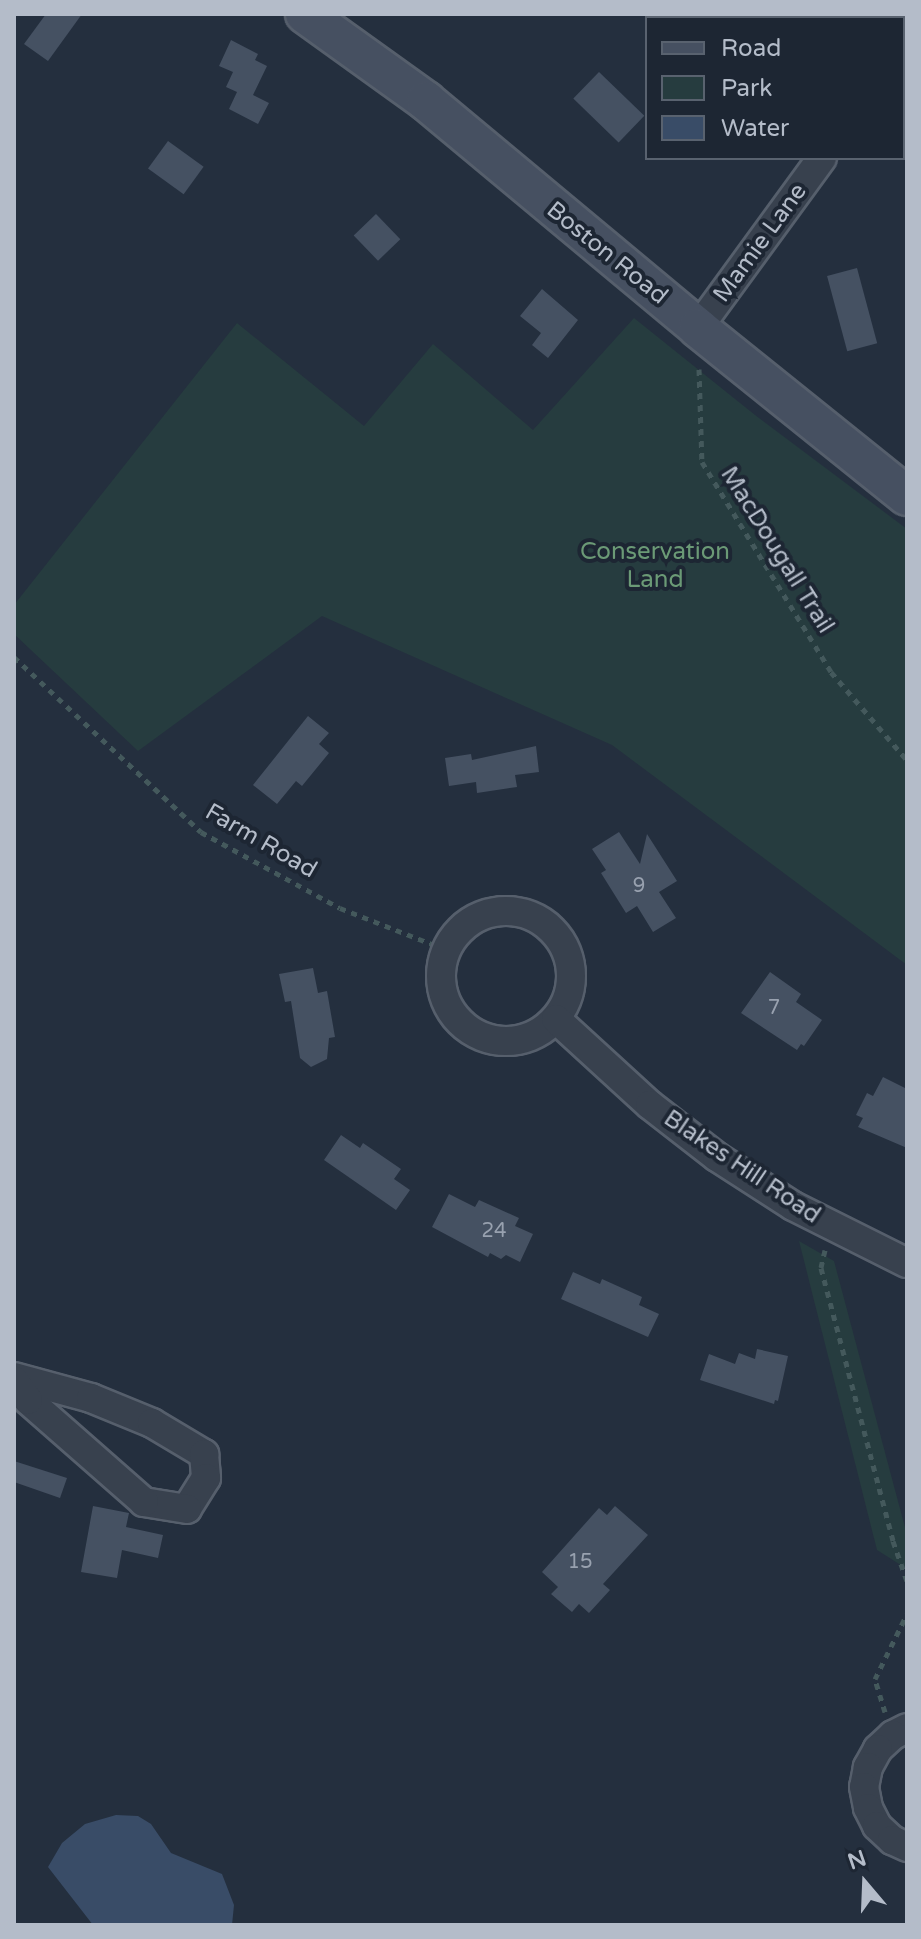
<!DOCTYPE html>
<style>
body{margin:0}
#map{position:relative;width:921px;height:1939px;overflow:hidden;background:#242f3e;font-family:"Varela Round",sans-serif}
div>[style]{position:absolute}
.green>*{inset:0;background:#263c3f}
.water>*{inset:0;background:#394c67}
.building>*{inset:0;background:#455162;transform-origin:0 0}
.path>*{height:5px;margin-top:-2.5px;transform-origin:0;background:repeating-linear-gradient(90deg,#44595c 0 6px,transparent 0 12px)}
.roads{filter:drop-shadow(2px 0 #565f6c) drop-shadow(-2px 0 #565f6c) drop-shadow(0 2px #565f6c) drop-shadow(0 -2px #565f6c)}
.street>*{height:28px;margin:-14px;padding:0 14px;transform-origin:14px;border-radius:14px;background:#38414e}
.street>.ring{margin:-14px;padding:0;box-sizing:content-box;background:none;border:28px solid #38414e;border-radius:50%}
.secondary>*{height:38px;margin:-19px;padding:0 19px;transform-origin:19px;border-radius:19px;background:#465061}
span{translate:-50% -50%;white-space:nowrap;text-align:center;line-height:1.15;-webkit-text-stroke:8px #1d2633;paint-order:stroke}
.number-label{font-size:20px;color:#98a1af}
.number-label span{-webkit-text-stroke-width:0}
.street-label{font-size:24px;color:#b4bcc9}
.park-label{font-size:24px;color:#6b9a76}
.frame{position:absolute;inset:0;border:16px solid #b4bcc9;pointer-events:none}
.legend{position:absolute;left:645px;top:16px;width:260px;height:144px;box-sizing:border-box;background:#1d2633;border:2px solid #59626f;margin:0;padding:10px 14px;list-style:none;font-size:24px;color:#b4bcc9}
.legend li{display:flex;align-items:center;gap:16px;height:40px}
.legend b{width:40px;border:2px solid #59626f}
.north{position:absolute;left:825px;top:1843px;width:80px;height:80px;-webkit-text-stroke:6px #1d2633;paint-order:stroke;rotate:341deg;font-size:22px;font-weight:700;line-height:32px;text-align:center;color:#b4bcc9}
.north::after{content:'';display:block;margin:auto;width:28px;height:36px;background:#b4bcc9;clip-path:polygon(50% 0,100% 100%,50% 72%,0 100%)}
</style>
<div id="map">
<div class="green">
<i style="clip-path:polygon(634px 318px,755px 415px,907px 529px,907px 965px,612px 745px,322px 616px,138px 751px,14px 634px,14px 605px,237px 323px,364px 426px,433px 344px,533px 430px)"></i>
<i style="clip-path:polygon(799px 1241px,834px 1261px,907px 1535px,907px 1569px,877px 1550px)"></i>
</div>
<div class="water">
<i style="clip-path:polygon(116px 1815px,138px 1816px,151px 1824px,171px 1853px,222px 1874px,234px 1905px,232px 1925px,93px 1925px,48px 1867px,62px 1843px,85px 1824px)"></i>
</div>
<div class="building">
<i style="clip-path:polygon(46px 14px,82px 14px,48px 61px,24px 44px)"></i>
<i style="clip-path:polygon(231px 40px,258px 54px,255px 60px,267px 66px,253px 95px,269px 103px,258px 124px,229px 109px,237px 92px,226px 87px,233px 72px,219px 66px)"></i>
<i style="left:599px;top:72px;width:63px;height:37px;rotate:44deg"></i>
<i style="left:168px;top:141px;width:44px;height:34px;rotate:36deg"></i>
<i style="left:376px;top:214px;width:35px;height:31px;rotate:46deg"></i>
<i style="left:857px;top:268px;width:78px;height:31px;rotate:75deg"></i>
<i style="clip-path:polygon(542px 289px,578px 320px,548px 358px,532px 345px,541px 333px,520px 316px)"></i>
<i style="clip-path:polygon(308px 716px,329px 733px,319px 744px,329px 753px,302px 786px,296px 781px,277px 804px,253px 785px)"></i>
<i style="clip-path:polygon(536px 746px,539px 772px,515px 775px,517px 787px,477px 793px,476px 782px,449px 786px,445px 758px,471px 754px,472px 760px)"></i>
<i style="clip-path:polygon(619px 832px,640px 864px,647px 834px,677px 881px,659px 892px,676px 918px,653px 932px,637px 906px,626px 913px,601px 873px,606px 870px,592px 849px)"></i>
<i style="clip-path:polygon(313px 968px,318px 993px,327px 991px,335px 1037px,329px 1038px,327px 1059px,311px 1067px,300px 1058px,291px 1001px,285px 1002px,279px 974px)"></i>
<i style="clip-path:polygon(770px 972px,801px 994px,796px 1002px,822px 1020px,804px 1046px,801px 1044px,797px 1050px,741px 1013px)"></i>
<i style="clip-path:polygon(883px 1077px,907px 1089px,907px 1148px,858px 1127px,863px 1118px,856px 1115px,867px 1093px,873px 1096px)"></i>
<i style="clip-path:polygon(341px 1135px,360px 1148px,363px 1143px,401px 1169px,394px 1179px,410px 1190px,396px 1210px,324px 1160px)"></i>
<i style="clip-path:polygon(449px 1194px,475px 1207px,479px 1200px,519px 1218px,515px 1226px,533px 1234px,520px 1262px,506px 1255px,501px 1259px,490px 1253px,488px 1257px,432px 1227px)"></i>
<i style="clip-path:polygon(573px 1272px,600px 1284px,602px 1279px,642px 1297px,639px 1305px,659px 1314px,648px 1337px,561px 1299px)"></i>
<i style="clip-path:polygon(757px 1349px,788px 1356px,778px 1401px,775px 1400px,774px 1404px,700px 1380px,709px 1354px,735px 1364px,739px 1353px,755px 1359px)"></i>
<i style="clip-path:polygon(14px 1461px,67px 1478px,60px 1498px,14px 1482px)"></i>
<i style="clip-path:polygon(93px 1506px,129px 1513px,126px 1527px,163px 1535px,158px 1558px,122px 1550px,117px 1578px,81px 1572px)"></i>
<i style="clip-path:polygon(615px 1506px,648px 1535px,603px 1584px,610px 1590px,589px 1613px,579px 1604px,572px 1612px,551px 1594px,558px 1587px,542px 1572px,599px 1508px,607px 1515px)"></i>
</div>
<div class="path">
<i style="left:699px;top:369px;width:93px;rotate:88.2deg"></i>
<i style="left:702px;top:462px;width:246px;rotate:58.4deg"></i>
<i style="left:831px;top:672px;width:116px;rotate:49.2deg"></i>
<i style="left:14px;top:657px;width:256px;rotate:43.1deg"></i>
<i style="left:201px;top:832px;width:158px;rotate:28.7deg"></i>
<i style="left:340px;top:908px;width:115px;rotate:21.4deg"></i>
<i style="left:825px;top:1250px;width:18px;rotate:103deg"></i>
<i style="left:821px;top:1268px;width:282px;rotate:75.2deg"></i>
<i style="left:893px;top:1541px;width:42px;rotate:70.7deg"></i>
<i style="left:885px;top:1712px;width:34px;rotate:-107deg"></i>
<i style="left:875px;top:1679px;width:72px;rotate:-63.8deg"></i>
</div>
<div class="roads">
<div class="street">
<i style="left:698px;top:328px;width:210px;rotate:-53.9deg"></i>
<i class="ring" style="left:441px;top:911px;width:102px;height:102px"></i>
<i style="left:556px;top:1019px;width:127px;rotate:42.5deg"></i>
<i style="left:650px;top:1105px;width:85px;rotate:37.8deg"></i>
<i style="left:717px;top:1157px;width:90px;rotate:32.8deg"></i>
<i style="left:793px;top:1206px;width:127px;rotate:26.6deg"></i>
<i style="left:14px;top:1377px;width:80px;rotate:15.3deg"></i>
<i style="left:91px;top:1398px;width:66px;rotate:22.3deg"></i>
<i style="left:152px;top:1423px;width:61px;rotate:30.8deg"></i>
<i style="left:204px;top:1454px;width:24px;rotate:85deg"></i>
<i style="left:206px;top:1478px;width:36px;rotate:122deg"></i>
<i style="left:187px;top:1509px;width:44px;rotate:-170.8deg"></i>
<i style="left:144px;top:1502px;width:154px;rotate:-138.7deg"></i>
<i style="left:28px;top:1400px;width:24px;rotate:-126deg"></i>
<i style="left:907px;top:1728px;width:16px;rotate:153deg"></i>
<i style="left:893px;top:1735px;width:21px;rotate:137deg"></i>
<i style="left:878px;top:1749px;width:21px;rotate:119deg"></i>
<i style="left:868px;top:1767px;width:20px;rotate:101deg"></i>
<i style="left:864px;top:1787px;width:21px;rotate:79deg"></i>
<i style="left:868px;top:1808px;width:20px;rotate:63deg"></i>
<i style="left:877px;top:1826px;width:21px;rotate:43deg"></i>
<i style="left:892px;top:1840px;width:17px;rotate:25deg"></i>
</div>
<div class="secondary">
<i style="left:305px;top:14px;width:149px;rotate:35.7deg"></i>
<i style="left:426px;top:101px;width:354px;rotate:39.8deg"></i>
<i style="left:698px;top:328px;width:268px;rotate:38.8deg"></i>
</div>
</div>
<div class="number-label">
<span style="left:639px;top:886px">9</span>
<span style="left:774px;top:1008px">7</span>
<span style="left:494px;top:1231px">24</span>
<span style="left:580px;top:1562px">15</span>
</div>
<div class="street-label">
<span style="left:760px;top:243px;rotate:-54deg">Mamie Lane</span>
<span style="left:607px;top:253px;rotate:39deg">Boston Road</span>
<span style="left:777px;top:550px;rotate:58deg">MacDougall Trail</span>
<span style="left:261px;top:841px;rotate:30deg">Farm Road</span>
<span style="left:742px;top:1167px;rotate:34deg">Blakes Hill Road</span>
</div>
<div class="park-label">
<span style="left:655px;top:566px">Conservation<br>Land</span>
</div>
<div class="frame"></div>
<ul class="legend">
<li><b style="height:10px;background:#465061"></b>Road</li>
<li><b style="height:22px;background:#263c3f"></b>Park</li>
<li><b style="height:22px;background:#394c67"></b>Water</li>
</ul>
<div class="north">N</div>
</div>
